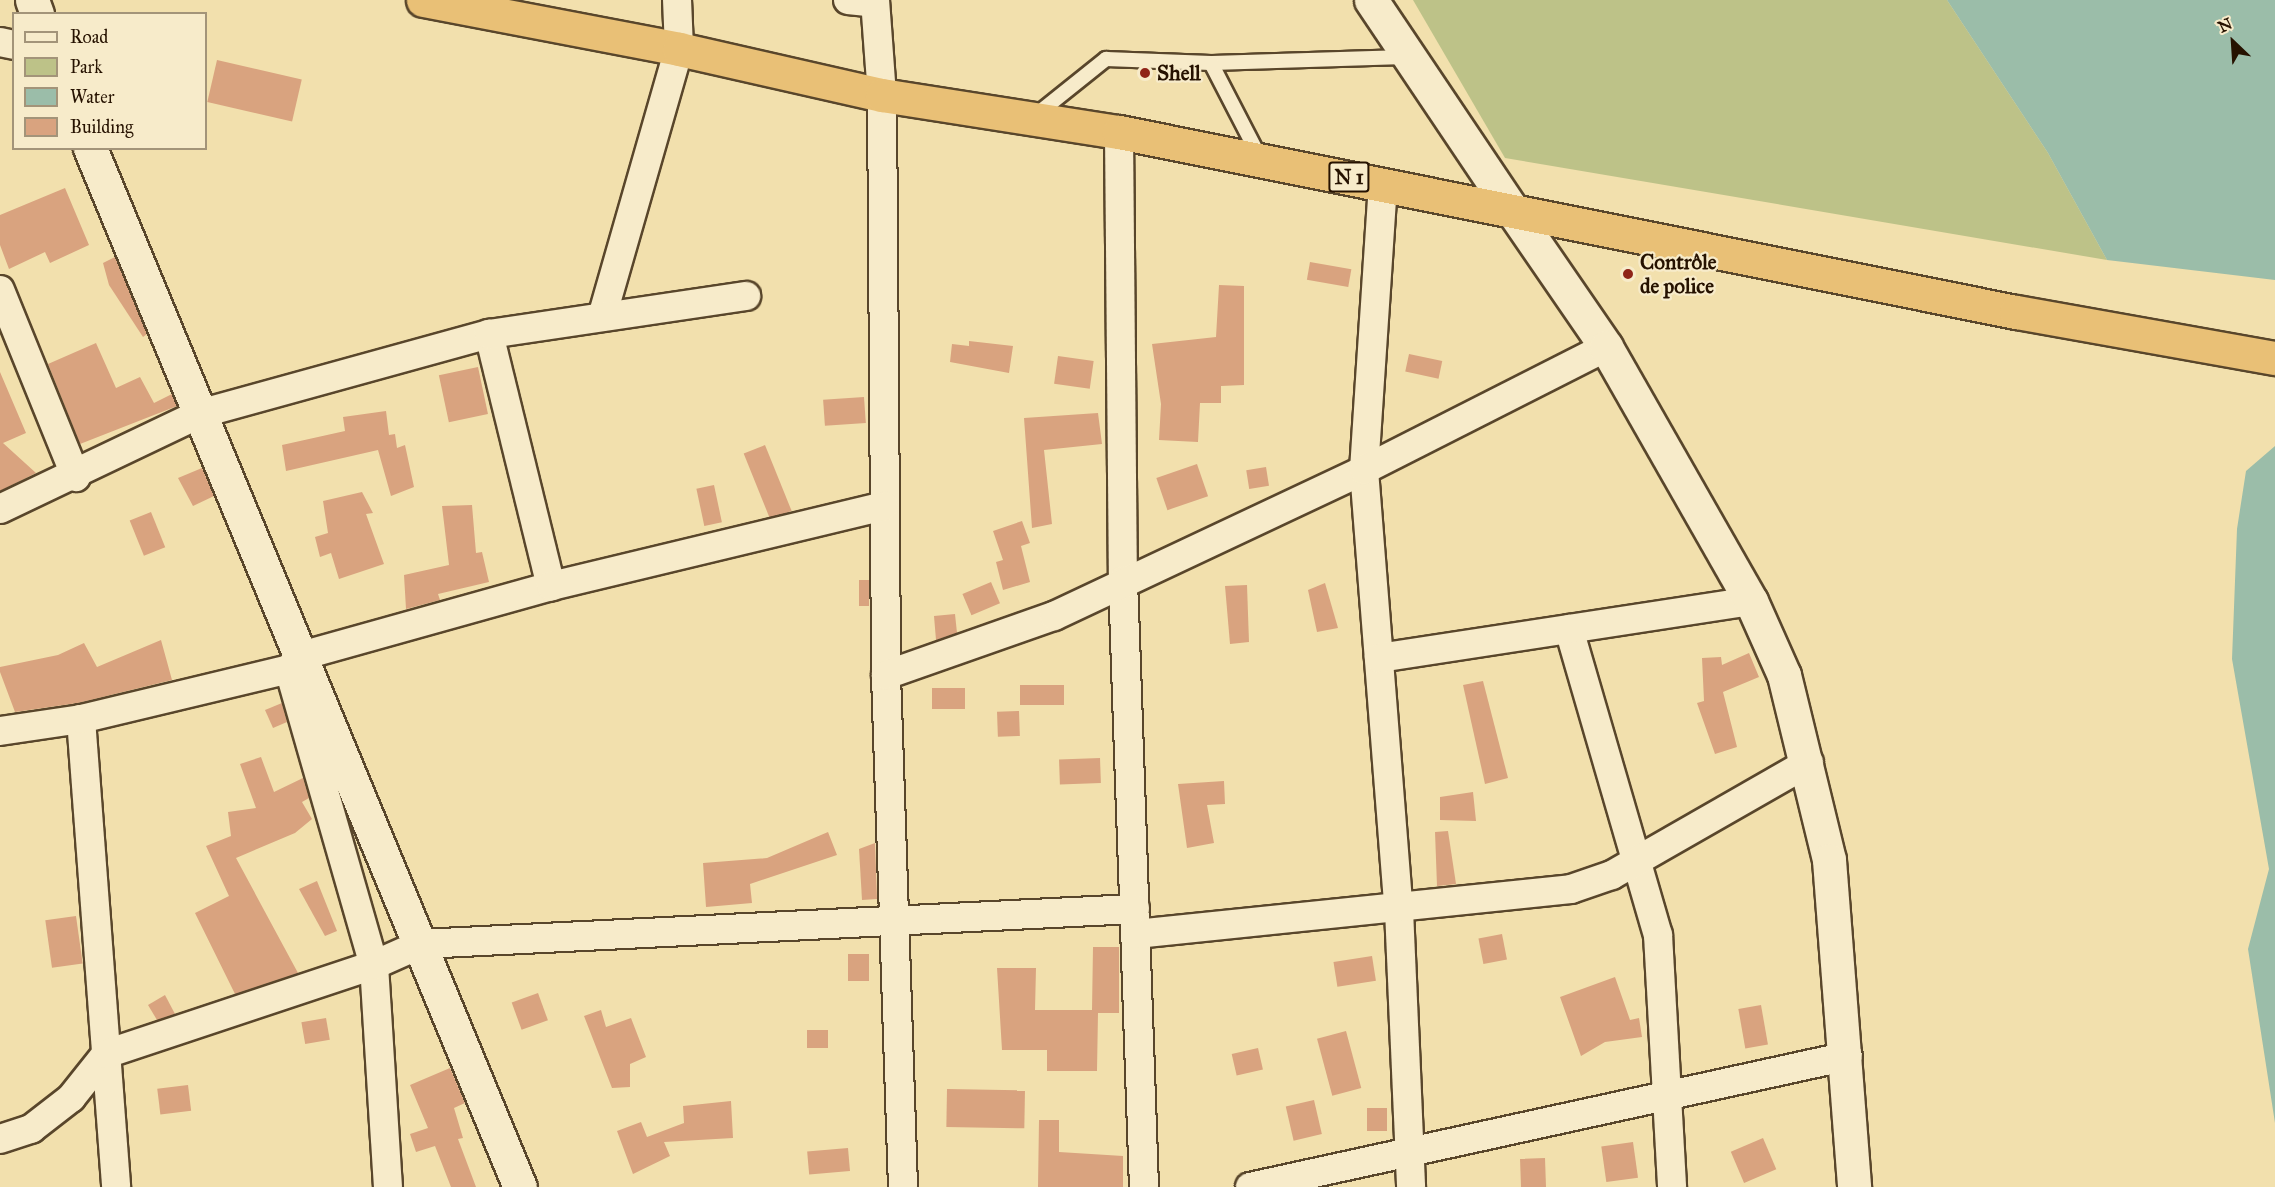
<!DOCTYPE html>
<meta charset="utf-8">
<style>
body{margin:0}
#map{position:relative;width:2275px;height:1187px;overflow:hidden;background:#f2e0ad;font-family:"IM FELL Great Primer",serif}
div>[style]{position:absolute}
.green>*{inset:0;background:#bdc288}
.water>*{inset:0;background:#9bbda9}
.building>*{inset:0;background:#d9a37f;transform-origin:0 0}
.roads{filter:drop-shadow(2px 0 #59462b) drop-shadow(-2px 0 #59462b) drop-shadow(0 2px #59462b) drop-shadow(0 -2px #59462b)}
.service>*{height:14px;margin:-7px;padding:0 7px;transform-origin:7px;border-radius:7px;background:#f7ebca}
.minor>*{height:28px;margin:-14px;padding:0 14px;transform-origin:14px;border-radius:14px;background:#f7ebca}
.tertiary>*{height:33px;margin:-16.5px;padding:0 16.5px;transform-origin:16.5px;border-radius:16.5px;background:#f7ebca}
.secondary>*{height:33px;margin:-16.5px;padding:0 16.5px;transform-origin:16.5px;border-radius:16.5px;background:#f7ebca}
.trunk>*{height:33px;margin:-16.5px;padding:0 16.5px;transform-origin:16.5px;border-radius:16.5px;background:#e9c076}
.dots>*{width:16px;height:16px;translate:-50% -50%;box-sizing:border-box;border:3px solid #f7ebca;border-radius:50%}
span{translate:-50% -50%;white-space:nowrap;text-align:center;line-height:1.15;-webkit-text-stroke:4.5px #f7ebca;paint-order:stroke}
.shield-label span{padding:2px 4px;background:#f7ebca;border:2px solid;border-radius:4px;-webkit-text-stroke-width:0}
.shield-label{font-size:20px;color:#261200;font-weight:700}
.poi-label{font-size:21px;color:#261200;font-weight:700}
.left{translate:0 -50%;text-align:left}
.legend{position:absolute;left:12px;top:12px;width:195px;height:138px;box-sizing:border-box;background:#f7ebca;border:2px solid #a39479;margin:0;padding:8px 10px;list-style:none;font-size:18px;color:#261200}
.legend li{display:flex;align-items:center;gap:12px;height:30px}
.legend b{width:30px;border:2px solid #a39479}
.north{position:absolute;left:2203px;top:12px;width:60px;height:60px;-webkit-text-stroke:4px #f7ebca;paint-order:stroke;rotate:335deg;font-size:16px;font-weight:700;line-height:24px;text-align:center;color:#261200}
.north::after{content:'';display:block;margin:auto;width:21px;height:27px;background:#261200;clip-path:polygon(50% 0,100% 100%,50% 72%,0 100%)}
</style>
<div id="map">
<div class="green">
<i style="clip-path:polygon(1413px 0,1947px 0,2048px 153px,2107px 260px,1505px 158px)"></i>
</div>
<div class="water">
<i style="clip-path:polygon(1947px 0,2275px 0,2275px 280px,2107px 260px,2048px 153px)"></i>
<i style="clip-path:polygon(2275px 446px,2275px 1123px,2248px 949px,2269px 869px,2232px 659px,2237px 529px,2246px 471px)"></i>
</div>
<div class="building">
<i style="left:217px;top:60px;width:87px;height:43px;rotate:13deg"></i>
<i style="clip-path:polygon(65px 188px,89px 245px,50px 263px,45px 252px,9px 269px,0 245px,0 215px)"></i>
<i style="clip-path:polygon(115px 257px,147px 334px,143px 337px,109px 285px,103px 263px)"></i>
<i style="left:1310px;top:262px;width:42px;height:18px;rotate:10deg"></i>
<i style="clip-path:polygon(1219px 285px,1244px 286px,1244px 385px,1221px 386px,1221px 403px,1200px 403px,1198px 442px,1159px 440px,1161px 404px,1152px 344px,1216px 337px)"></i>
<i style="clip-path:polygon(969px 341px,1013px 346px,1009px 373px,950px 362px,952px 344px,969px 346px)"></i>
<i style="clip-path:polygon(96px 343px,116px 388px,140px 377px,154px 403px,172px 394px,177px 406px,80px 444px,48px 364px)"></i>
<i style="left:1409px;top:354px;width:34px;height:18px;rotate:12deg"></i>
<i style="left:1058px;top:356px;width:36px;height:28px;rotate:8deg"></i>
<i style="left:478px;top:367px;width:48px;height:40px;rotate:78deg"></i>
<i style="clip-path:polygon(0 372px,26px 433px,3px 443px,36px 473px,0 491px)"></i>
<i style="left:864px;top:397px;width:26px;height:41px;rotate:86deg"></i>
<i style="clip-path:polygon(386px 411px,389px 435px,395px 434px,397px 448px,405px 445px,414px 487px,391px 496px,378px 450px,286px 471px,282px 445px,345px 431px,343px 417px)"></i>
<i style="clip-path:polygon(1098px 413px,1102px 444px,1044px 450px,1052px 524px,1032px 528px,1024px 418px)"></i>
<i style="left:765px;top:445px;width:71px;height:23px;rotate:68deg"></i>
<i style="left:1197px;top:464px;width:34px;height:43px;rotate:71deg"></i>
<i style="left:1266px;top:467px;width:19px;height:20px;rotate:81deg"></i>
<i style="clip-path:polygon(202px 468px,214px 496px,193px 506px,178px 478px)"></i>
<i style="left:714px;top:485px;width:38px;height:18px;rotate:78deg"></i>
<i style="clip-path:polygon(362px 492px,373px 513px,366px 514px,384px 564px,339px 579px,331px 553px,320px 557px,315px 537px,328px 533px,323px 501px)"></i>
<i style="clip-path:polygon(472px 505px,476px 553px,482px 552px,489px 582px,438px 594px,440px 600px,406px 609px,404px 575px,449px 565px,442px 506px)"></i>
<i style="left:151px;top:512px;width:38px;height:23px;rotate:68deg"></i>
<i style="clip-path:polygon(1022px 521px,1030px 543px,1021px 546px,1030px 582px,1003px 590px,996px 562px,1003px 560px,993px 531px)"></i>
<i style="left:859px;top:580px;width:10px;height:26px"></i>
<i style="left:991px;top:582px;width:23px;height:31px;rotate:67deg"></i>
<i style="clip-path:polygon(1325px 583px,1338px 628px,1317px 632px,1308px 590px)"></i>
<i style="clip-path:polygon(1247px 585px,1249px 642px,1230px 644px,1225px 586px)"></i>
<i style="clip-path:polygon(955px 614px,957px 633px,936px 640px,934px 616px)"></i>
<i style="clip-path:polygon(161px 640px,172px 680px,78px 703px,15px 712px,0 672px,0 667px,58px 655px,84px 643px,97px 667px)"></i>
<i style="clip-path:polygon(1749px 653px,1759px 677px,1723px 692px,1737px 747px,1715px 754px,1697px 703px,1704px 701px,1702px 658px,1721px 657px,1722px 665px)"></i>
<i style="clip-path:polygon(1483px 681px,1508px 778px,1485px 784px,1463px 685px)"></i>
<i style="left:1064px;top:685px;width:20px;height:44px;rotate:90deg"></i>
<i style="left:965px;top:688px;width:21px;height:33px;rotate:90deg"></i>
<i style="clip-path:polygon(282px 703px,287px 722px,273px 728px,265px 710px)"></i>
<i style="left:1019px;top:711px;width:25px;height:22px;rotate:88deg"></i>
<i style="clip-path:polygon(261px 757px,274px 792px,303px 778px,309px 798px,302px 802px,312px 819px,295px 833px,236px 858px,298px 973px,235px 994px,195px 913px,229px 896px,206px 846px,231px 836px,228px 812px,256px 808px,240px 764px)"></i>
<i style="left:1100px;top:758px;width:25px;height:41px;rotate:88deg"></i>
<i style="clip-path:polygon(1224px 781px,1225px 804px,1207px 805px,1214px 843px,1187px 848px,1178px 784px)"></i>
<i style="clip-path:polygon(1473px 792px,1476px 821px,1440px 820px,1440px 797px)"></i>
<i style="clip-path:polygon(1448px 831px,1456px 884px,1437px 886px,1435px 832px)"></i>
<i style="clip-path:polygon(828px 832px,837px 855px,750px 884px,752px 903px,706px 907px,703px 863px,767px 858px)"></i>
<i style="clip-path:polygon(875px 843px,877px 899px,862px 900px,859px 849px)"></i>
<i style="clip-path:polygon(317px 881px,337px 931px,325px 936px,299px 889px)"></i>
<i style="left:76px;top:916px;width:48px;height:31px;rotate:82deg"></i>
<i style="left:1502px;top:934px;width:26px;height:24px;rotate:79deg"></i>
<i style="clip-path:polygon(1093px 947px,1119px 947px,1119px 1013px,1098px 1013px,1097px 1071px,1047px 1071px,1047px 1050px,1002px 1050px,997px 968px,1036px 968px,1035px 1010px,1092px 1010px)"></i>
<i style="left:869px;top:954px;width:27px;height:21px;rotate:90deg"></i>
<i style="left:1372px;top:956px;width:25px;height:39px;rotate:81deg"></i>
<i style="clip-path:polygon(1615px 977px,1630px 1020px,1639px 1018px,1642px 1037px,1605px 1042px,1581px 1056px,1560px 997px)"></i>
<i style="left:538px;top:993px;width:29px;height:28px;rotate:70deg"></i>
<i style="clip-path:polygon(165px 995px,175px 1014px,157px 1020px,148px 1005px)"></i>
<i style="left:1761px;top:1005px;width:40px;height:23px;rotate:80deg"></i>
<i style="clip-path:polygon(601px 1010px,606px 1027px,631px 1018px,646px 1057px,630px 1064px,630px 1087px,612px 1088px,584px 1016px)"></i>
<i style="left:326px;top:1018px;width:22px;height:25px;rotate:80deg"></i>
<i style="left:807px;top:1030px;width:21px;height:18px"></i>
<i style="left:1346px;top:1031px;width:59px;height:30px;rotate:75deg"></i>
<i style="left:1258px;top:1048px;width:22px;height:27px;rotate:77deg"></i>
<i style="clip-path:polygon(450px 1068px,465px 1103px,454px 1108px,463px 1138px,458px 1139px,476px 1187px,451px 1187px,435px 1146px,416px 1152px,410px 1134px,428px 1128px,410px 1085px)"></i>
<i style="left:188px;top:1085px;width:26px;height:31px;rotate:83deg"></i>
<i style="left:947px;top:1089px;width:78px;height:38px;rotate:1deg"></i>
<i style="left:1314px;top:1100px;width:35px;height:29px;rotate:77deg"></i>
<i style="clip-path:polygon(731px 1101px,733px 1138px,664px 1142px,670px 1156px,633px 1174px,617px 1131px,641px 1122px,647px 1137px,684px 1123px,683px 1106px)"></i>
<i style="left:1367px;top:1108px;width:20px;height:23px"></i>
<i style="clip-path:polygon(1039px 1120px,1059px 1120px,1059px 1152px,1123px 1156px,1123px 1187px,1038px 1187px)"></i>
<i style="left:1763px;top:1138px;width:34px;height:35px;rotate:67deg"></i>
<i style="left:1633px;top:1142px;width:36px;height:32px;rotate:82deg"></i>
<i style="left:848px;top:1148px;width:23px;height:41px;rotate:85deg"></i>
<i style="left:1545px;top:1158px;width:29px;height:25px;rotate:88deg"></i>
</div>
<div class="roads">
<div class="service">
<i style="left:1211px;top:63px;width:195px;rotate:-1.8deg"></i>
<i style="left:1036px;top:115px;width:90px;rotate:-38.7deg"></i>
<i style="left:1106px;top:59px;width:105px;rotate:2.2deg"></i>
<i style="left:1211px;top:63px;width:107px;rotate:62.7deg"></i>
</div>
<div class="minor">
<i style="left:848px;top:0;width:27px;rotate:6deg"></i>
<i style="left:875px;top:0;width:95px;rotate:85.8deg"></i>
<i style="left:882px;top:95px;width:580px;rotate:89.6deg"></i>
<i style="left:886px;top:675px;width:512px;rotate:88.1deg"></i>
<i style="left:0;top:42px;width:14px;rotate:12deg"></i>
<i style="left:1119px;top:132px;width:448px;rotate:89.5deg"></i>
<i style="left:1123px;top:580px;width:607px;rotate:88.02deg"></i>
<i style="left:1383px;top:184px;width:287px;rotate:93.8deg"></i>
<i style="left:1364px;top:470px;width:441px;rotate:85.5deg"></i>
<i style="left:1399px;top:910px;width:277px;rotate:87.5deg"></i>
<i style="left:0;top:290px;width:202px;rotate:67.9deg"></i>
<i style="left:602px;top:317px;width:279px;rotate:-74deg"></i>
<i style="left:679px;top:49px;width:49px;rotate:-92.3deg"></i>
<i style="left:489px;top:334px;width:260px;rotate:76.2deg"></i>
<i style="left:0;top:509px;width:221px;rotate:-25.5deg"></i>
<i style="left:199px;top:414px;width:301px;rotate:-15.4deg"></i>
<i style="left:489px;top:334px;width:260px;rotate:-8.4deg"></i>
<i style="left:1569px;top:629px;width:319px;rotate:73.8deg"></i>
<i style="left:1658px;top:935px;width:252px;rotate:86.8deg"></i>
<i style="left:1379px;top:658px;width:376px;rotate:-8.7deg"></i>
<i style="left:289px;top:669px;width:308px;rotate:74deg"></i>
<i style="left:374px;top:965px;width:222px;rotate:86.4deg"></i>
<i style="left:886px;top:675px;width:178px;rotate:-19.4deg"></i>
<i style="left:1054px;top:616px;width:343px;rotate:-25.2deg"></i>
<i style="left:1364px;top:470px;width:271px;rotate:-26.9deg"></i>
<i style="left:81px;top:719px;width:469px;rotate:85.7deg"></i>
<i style="left:0;top:731px;width:82px;rotate:-8.4deg"></i>
<i style="left:81px;top:719px;width:214px;rotate:-13.5deg"></i>
<i style="left:289px;top:669px;width:18px;rotate:-47deg"></i>
<i style="left:301px;top:656px;width:260px;rotate:-15.6deg"></i>
<i style="left:551px;top:586px;width:342px;rotate:-13.5deg"></i>
<i style="left:1136px;top:934px;width:437px;rotate:-5.9deg"></i>
<i style="left:1571px;top:889px;width:43px;rotate:-18.9deg"></i>
<i style="left:1612px;top:875px;width:227px;rotate:-29.8deg"></i>
<i style="left:0;top:1139px;width:33px;rotate:-18deg"></i>
<i style="left:31px;top:1129px;width:51px;rotate:-37.8deg"></i>
<i style="left:71px;top:1098px;width:56px;rotate:-51.5deg"></i>
<i style="left:106px;top:1054px;width:282px;rotate:-18.4deg"></i>
<i style="left:374px;top:965px;width:51px;rotate:-24.1deg"></i>
<i style="left:421px;top:944px;width:715px;rotate:-2.81deg"></i>
<i style="left:1250px;top:1187px;width:612px;rotate:-12.36deg"></i>
</div>
<div class="tertiary">
<i style="left:32px;top:0;width:15px;rotate:70deg"></i>
<i style="left:90px;top:148px;width:1124px;rotate:67.52deg"></i>
<i style="left:1512px;top:210px;width:166px;rotate:55.5deg"></i>
<i style="left:1606px;top:347px;width:292px;rotate:60.3deg"></i>
<i style="left:1751px;top:601px;width:81px;rotate:66deg"></i>
<i style="left:1784px;top:675px;width:190px;rotate:76.3deg"></i>
<i style="left:1829px;top:860px;width:328px;rotate:85.6deg"></i>
</div>
<div class="secondary">
<i style="left:1371px;top:0;width:253px;rotate:56.1deg"></i>
</div>
<div class="trunk">
<i style="left:423px;top:0;width:261px;rotate:10.8deg"></i>
<i style="left:679px;top:49px;width:208px;rotate:12.8deg"></i>
<i style="left:882px;top:95px;width:240px;rotate:8.9deg"></i>
<i style="left:1119px;top:132px;width:915px;rotate:11.35deg"></i>
<i style="left:2016px;top:312px;width:263px;rotate:10.1deg"></i>
</div>
</div>
<div class="dots">
<i style="left:1145px;top:73px;background:#8f2418"></i>
<i style="left:1628px;top:274px;background:#8f2418"></i>
</div>
<div class="shield-label">
<span style="left:1349px;top:177px">N 1</span>
</div>
<div class="poi-label">
<span class="left" style="left:1157px;top:73px">Shell</span>
<span class="left" style="left:1640px;top:274px">Contrôle<br>de police</span>
</div>
<ul class="legend">
<li><b style="height:8px;background:#f7ebca"></b>Road</li>
<li><b style="height:16px;background:#bdc288"></b>Park</li>
<li><b style="height:16px;background:#9bbda9"></b>Water</li>
<li><b style="height:16px;background:#d9a37f"></b>Building</li>
</ul>
<div class="north">N</div>
</div>
